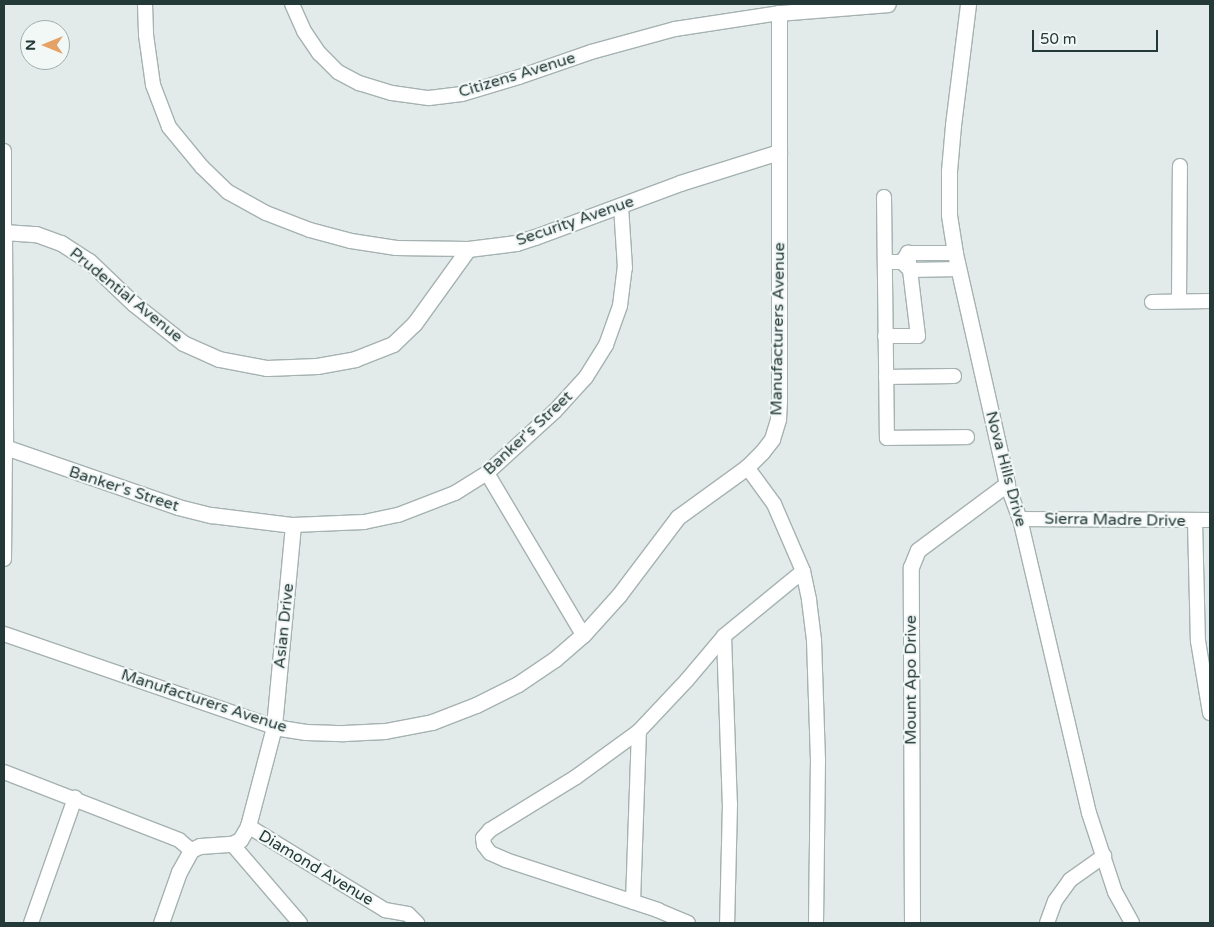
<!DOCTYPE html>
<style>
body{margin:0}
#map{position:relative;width:1214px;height:927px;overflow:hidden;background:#e2ebe9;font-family:"Varela Round",sans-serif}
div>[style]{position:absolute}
.roads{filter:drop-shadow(1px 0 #a5b2b1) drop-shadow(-1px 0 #a5b2b1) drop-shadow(0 1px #a5b2b1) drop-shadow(0 -1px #a5b2b1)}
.minor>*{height:14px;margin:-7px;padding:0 7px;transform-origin:7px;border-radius:7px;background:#fff}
.tertiary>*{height:15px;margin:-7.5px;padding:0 7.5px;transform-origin:7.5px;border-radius:7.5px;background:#fff}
.secondary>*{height:15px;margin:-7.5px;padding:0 7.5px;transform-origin:7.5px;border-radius:7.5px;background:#fff}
span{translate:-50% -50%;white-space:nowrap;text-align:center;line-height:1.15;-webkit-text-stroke:4.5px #f2f8f6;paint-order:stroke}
.street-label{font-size:16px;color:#243a39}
.frame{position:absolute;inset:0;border:5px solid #243a39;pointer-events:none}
.north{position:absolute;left:20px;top:20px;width:50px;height:50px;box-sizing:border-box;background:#f2f8f6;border:1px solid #a0acaa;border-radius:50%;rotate:270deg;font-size:14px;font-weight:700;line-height:20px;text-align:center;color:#243a39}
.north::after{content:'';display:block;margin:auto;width:18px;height:22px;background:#e5a266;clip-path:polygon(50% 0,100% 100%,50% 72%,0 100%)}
.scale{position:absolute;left:1032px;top:30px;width:126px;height:22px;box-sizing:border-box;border:2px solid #243a39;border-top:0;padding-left:6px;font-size:15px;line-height:18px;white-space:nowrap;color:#243a39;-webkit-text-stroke:4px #f2f8f6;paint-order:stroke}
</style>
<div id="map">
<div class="roads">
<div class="minor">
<div style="left:145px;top:4px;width:31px;rotate:88deg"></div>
<div style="left:146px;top:35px;width:50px;rotate:82deg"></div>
<div style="left:153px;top:85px;width:45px;rotate:69.1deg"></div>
<div style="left:169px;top:127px;width:52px;rotate:50.5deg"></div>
<div style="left:202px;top:167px;width:36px;rotate:44deg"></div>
<div style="left:228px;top:192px;width:43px;rotate:28.9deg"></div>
<div style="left:266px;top:213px;width:47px;rotate:21.1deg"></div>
<div style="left:310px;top:230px;width:42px;rotate:15deg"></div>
<div style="left:351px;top:241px;width:46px;rotate:8.8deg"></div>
<div style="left:396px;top:248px;width:72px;rotate:0.8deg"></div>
<div style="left:292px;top:4px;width:30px;rotate:66deg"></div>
<div style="left:304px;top:31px;width:27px;rotate:56deg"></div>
<div style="left:319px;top:53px;width:27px;rotate:45deg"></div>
<div style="left:338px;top:72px;width:24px;rotate:28deg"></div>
<div style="left:359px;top:83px;width:34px;rotate:17deg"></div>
<div style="left:392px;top:93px;width:37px;rotate:8deg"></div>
<div style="left:429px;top:98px;width:33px;rotate:-7deg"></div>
<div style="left:462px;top:94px;width:59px;rotate:-16.6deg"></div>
<div style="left:519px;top:77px;width:76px;rotate:-19.1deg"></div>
<div style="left:591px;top:52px;width:87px;rotate:-15.3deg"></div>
<div style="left:675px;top:29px;width:105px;rotate:-8.7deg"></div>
<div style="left:4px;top:151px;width:81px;rotate:90deg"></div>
<div style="left:884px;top:197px;width:241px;rotate:89.3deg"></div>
<div style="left:887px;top:438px;width:80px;rotate:-0.7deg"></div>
<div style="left:904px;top:259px;width:7px;rotate:-56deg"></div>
<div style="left:908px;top:253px;width:47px"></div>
<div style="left:885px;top:262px;width:17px"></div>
<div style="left:902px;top:262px;width:11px;rotate:45deg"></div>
<div style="left:910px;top:270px;width:49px;rotate:-1.2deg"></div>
<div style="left:1179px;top:301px;width:135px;rotate:-89.6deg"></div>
<div style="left:1152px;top:302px;width:58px;rotate:-1deg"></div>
<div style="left:885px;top:336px;width:33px"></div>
<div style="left:918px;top:336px;width:84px;rotate:-96.9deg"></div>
<div style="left:886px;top:377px;width:68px;rotate:-0.8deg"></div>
<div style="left:747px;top:467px;width:46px;rotate:53.9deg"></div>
<div style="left:774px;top:504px;width:73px;rotate:66.6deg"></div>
<div style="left:803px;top:571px;width:30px;rotate:78deg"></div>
<div style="left:809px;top:600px;width:40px;rotate:82.9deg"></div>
<div style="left:814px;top:640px;width:119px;rotate:88.1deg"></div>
<div style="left:818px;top:759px;width:164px;rotate:90.7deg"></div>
<div style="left:487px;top:473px;width:188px;rotate:59.3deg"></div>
<div style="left:1007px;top:484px;width:37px;rotate:70deg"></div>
<div style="left:1020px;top:519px;width:302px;rotate:76.8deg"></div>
<div style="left:1089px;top:813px;width:83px;rotate:71.8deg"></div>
<div style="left:1115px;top:892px;width:35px;rotate:61deg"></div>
<div style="left:1020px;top:519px;width:190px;rotate:0.3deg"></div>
<div style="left:1195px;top:521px;width:120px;rotate:88.6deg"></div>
<div style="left:1198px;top:641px;width:73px;rotate:80.5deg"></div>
<div style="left:293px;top:525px;width:71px;rotate:-2.4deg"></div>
<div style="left:364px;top:522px;width:35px;rotate:-12deg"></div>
<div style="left:398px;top:515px;width:61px;rotate:-21.1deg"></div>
<div style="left:455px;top:493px;width:38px;rotate:-32deg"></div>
<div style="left:487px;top:473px;width:92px;rotate:-42.4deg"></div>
<div style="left:555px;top:411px;width:46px;rotate:-47.6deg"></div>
<div style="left:586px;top:377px;width:38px;rotate:-58deg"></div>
<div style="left:606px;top:345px;width:41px;rotate:-70.3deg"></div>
<div style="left:620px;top:306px;width:38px;rotate:-83deg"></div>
<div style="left:625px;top:268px;width:62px;rotate:-93.7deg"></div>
<div style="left:4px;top:559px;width:112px;rotate:-89.5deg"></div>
<div style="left:4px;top:634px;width:286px;rotate:19deg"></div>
<div style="left:724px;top:636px;width:168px;rotate:88deg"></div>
<div style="left:730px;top:804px;width:119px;rotate:91.4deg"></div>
<div style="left:4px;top:772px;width:188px;rotate:21.2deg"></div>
<div style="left:179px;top:840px;width:16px;rotate:40deg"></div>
<div style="left:248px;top:826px;width:161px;rotate:31.5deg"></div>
<div style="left:385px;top:910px;width:23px;rotate:10deg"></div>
<div style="left:408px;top:914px;width:13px;rotate:45deg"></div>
<div style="left:232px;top:844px;width:104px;rotate:49.3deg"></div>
<div style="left:633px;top:902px;width:171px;rotate:-88deg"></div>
<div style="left:31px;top:923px;width:133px;rotate:-70.6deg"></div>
<div style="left:688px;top:923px;width:33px;rotate:-157deg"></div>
<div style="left:658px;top:910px;width:160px;rotate:-161.8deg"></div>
<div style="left:506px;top:860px;width:17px;rotate:-156deg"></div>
<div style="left:490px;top:853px;width:10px;rotate:-127deg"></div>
<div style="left:484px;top:845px;width:7px;rotate:-98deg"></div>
<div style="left:483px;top:838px;width:11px;rotate:-49deg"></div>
<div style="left:490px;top:830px;width:101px;rotate:-31.6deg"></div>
<div style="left:576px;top:777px;width:78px;rotate:-36.1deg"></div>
<div style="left:639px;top:731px;width:70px;rotate:-46.7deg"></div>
<div style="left:687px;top:680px;width:57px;rotate:-49.9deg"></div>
<div style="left:724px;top:636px;width:102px;rotate:-39.4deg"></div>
<div style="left:1047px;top:923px;width:23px;rotate:-70deg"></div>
<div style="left:1055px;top:901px;width:26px;rotate:-54deg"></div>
<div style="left:1070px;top:880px;width:42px;rotate:-35.2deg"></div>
</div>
<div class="tertiary">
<div style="left:4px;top:232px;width:32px;rotate:4deg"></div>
<div style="left:36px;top:234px;width:27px;rotate:20deg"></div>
<div style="left:61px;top:243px;width:33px;rotate:33deg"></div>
<div style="left:89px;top:261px;width:62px;rotate:43.7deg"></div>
<div style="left:134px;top:304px;width:63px;rotate:38.5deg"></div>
<div style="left:183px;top:343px;width:39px;rotate:24deg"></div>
<div style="left:219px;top:359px;width:49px;rotate:10.6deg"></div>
<div style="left:267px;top:368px;width:50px;rotate:-2.3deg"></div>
<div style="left:317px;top:366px;width:39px;rotate:-10deg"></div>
<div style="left:355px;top:359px;width:41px;rotate:-21.5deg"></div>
<div style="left:393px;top:344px;width:29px;rotate:-44deg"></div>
<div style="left:414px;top:324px;width:92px;rotate:-54.2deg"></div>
<div style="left:468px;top:249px;width:48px;rotate:-7.1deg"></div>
<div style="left:516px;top:243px;width:20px;rotate:-18deg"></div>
<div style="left:535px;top:237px;width:155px;rotate:-20.4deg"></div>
<div style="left:680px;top:183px;width:104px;rotate:-17.4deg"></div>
<div style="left:4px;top:232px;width:215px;rotate:89.7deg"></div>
<div style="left:5px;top:447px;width:183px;rotate:19.1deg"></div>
<div style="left:178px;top:507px;width:34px;rotate:14deg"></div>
<div style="left:211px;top:515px;width:83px;rotate:7deg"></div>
<div style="left:293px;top:525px;width:203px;rotate:95.4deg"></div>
<div style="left:912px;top:923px;width:356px;rotate:-90.2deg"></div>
<div style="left:911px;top:567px;width:18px;rotate:-68deg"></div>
<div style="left:918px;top:550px;width:111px;rotate:-36.6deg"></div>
<div style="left:1007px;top:484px;width:237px;rotate:-102.7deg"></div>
<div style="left:955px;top:253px;width:39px;rotate:-99deg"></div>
<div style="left:949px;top:214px;width:43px;rotate:-90deg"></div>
<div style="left:949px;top:171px;width:46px;rotate:-85deg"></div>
<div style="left:953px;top:125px;width:122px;rotate:-82.9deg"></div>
</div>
<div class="secondary">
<div style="left:161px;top:923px;width:54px;rotate:-70.6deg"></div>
<div style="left:179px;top:872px;width:25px;rotate:-61deg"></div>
<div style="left:191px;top:850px;width:10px;rotate:-24deg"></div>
<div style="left:200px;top:846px;width:32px;rotate:-4deg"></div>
<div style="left:232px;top:844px;width:9px;rotate:-27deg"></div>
<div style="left:240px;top:840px;width:16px;rotate:-60deg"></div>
<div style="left:248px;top:826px;width:102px;rotate:-75.3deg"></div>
<div style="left:274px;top:727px;width:32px;rotate:9deg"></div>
<div style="left:306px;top:732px;width:38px;rotate:2deg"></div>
<div style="left:344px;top:733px;width:41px;rotate:-2.8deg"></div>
<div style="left:385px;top:731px;width:48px;rotate:-10.8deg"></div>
<div style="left:432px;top:722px;width:47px;rotate:-21.1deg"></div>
<div style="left:476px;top:705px;width:47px;rotate:-26.6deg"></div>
<div style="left:518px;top:684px;width:45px;rotate:-34deg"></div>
<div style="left:555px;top:659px;width:37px;rotate:-41deg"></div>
<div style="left:583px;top:635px;width:54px;rotate:-48deg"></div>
<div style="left:619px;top:595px;width:98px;rotate:-52.9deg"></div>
<div style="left:678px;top:517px;width:85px;rotate:-35.9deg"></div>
<div style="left:747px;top:467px;width:21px;rotate:-45deg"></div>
<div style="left:762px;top:452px;width:16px;rotate:-52deg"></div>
<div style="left:772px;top:439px;width:21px;rotate:-73deg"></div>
<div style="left:778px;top:419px;width:20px;rotate:-87deg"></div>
<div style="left:779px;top:399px;width:386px;rotate:-90deg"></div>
<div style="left:779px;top:13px;width:109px;rotate:-4.7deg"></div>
</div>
</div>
<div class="street-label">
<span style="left:517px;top:75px;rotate:-17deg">Citizens Avenue</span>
<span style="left:575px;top:221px;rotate:-19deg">Security Avenue</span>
<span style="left:126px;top:295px;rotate:39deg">Prudential Avenue</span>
<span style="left:778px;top:329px;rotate:-89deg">Manufacturers Avenue</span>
<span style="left:528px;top:433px;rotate:-43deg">Banker's Street</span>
<span style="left:1006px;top:469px;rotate:75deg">Nova Hills Drive</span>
<span style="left:124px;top:489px;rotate:18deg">Banker's Street</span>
<span style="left:1115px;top:520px;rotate:1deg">Sierra Madre Drive</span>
<span style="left:284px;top:626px;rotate:-84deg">Asian Drive</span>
<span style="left:911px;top:680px;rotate:-90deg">Mount Apo Drive</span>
<span style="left:204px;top:701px;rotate:18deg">Manufacturers Avenue</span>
<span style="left:316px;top:868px;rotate:31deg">Diamond Avenue</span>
</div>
<div class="frame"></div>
<div class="north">N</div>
<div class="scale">50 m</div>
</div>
